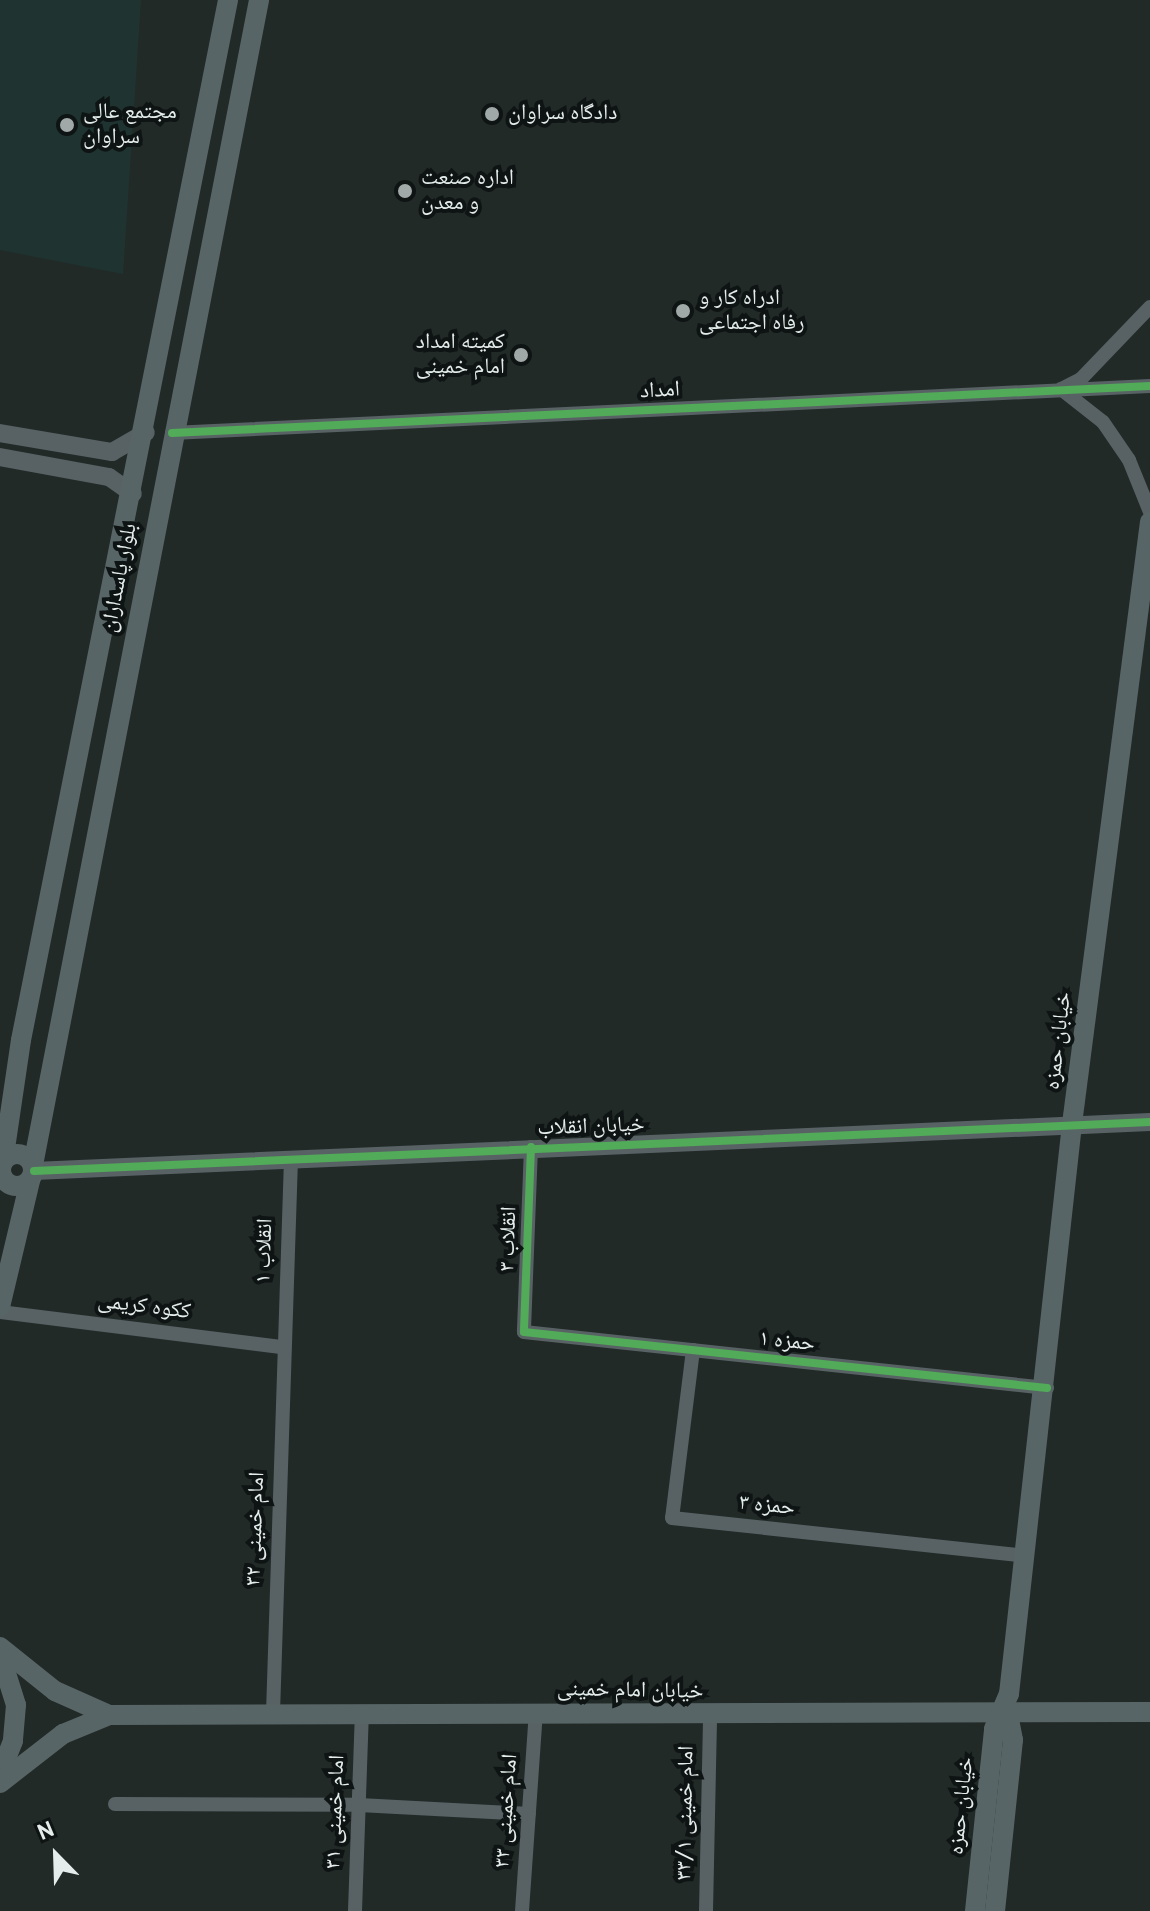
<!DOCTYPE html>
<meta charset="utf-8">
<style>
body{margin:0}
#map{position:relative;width:1150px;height:1911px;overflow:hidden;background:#222a28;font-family:Overpass,"Noto Naskh Arabic",sans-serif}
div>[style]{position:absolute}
.built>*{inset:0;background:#1f3430}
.minor>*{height:14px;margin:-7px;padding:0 7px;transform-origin:7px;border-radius:7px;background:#586264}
.tertiary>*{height:18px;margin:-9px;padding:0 9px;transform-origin:9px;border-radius:9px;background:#586264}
.secondary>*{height:20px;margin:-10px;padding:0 10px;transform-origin:10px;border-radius:10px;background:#586566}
.secondary>.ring{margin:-10px;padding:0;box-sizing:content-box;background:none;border:20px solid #586566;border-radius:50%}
.cycleway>*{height:8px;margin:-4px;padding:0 4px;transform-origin:4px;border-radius:4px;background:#51ab58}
.dots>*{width:22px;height:22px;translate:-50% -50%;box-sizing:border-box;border:4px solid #0e1413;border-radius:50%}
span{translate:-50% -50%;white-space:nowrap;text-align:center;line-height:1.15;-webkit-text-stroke:8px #0e1413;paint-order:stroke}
.poi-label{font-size:22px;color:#e4edeb}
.left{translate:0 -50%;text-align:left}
.right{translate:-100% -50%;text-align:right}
.street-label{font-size:22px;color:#e4edeb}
.north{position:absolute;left:16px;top:1815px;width:80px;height:80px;-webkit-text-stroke:6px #0e1413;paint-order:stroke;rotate:337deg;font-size:22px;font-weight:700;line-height:32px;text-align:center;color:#e4edeb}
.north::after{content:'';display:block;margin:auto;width:28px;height:36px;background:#e4edeb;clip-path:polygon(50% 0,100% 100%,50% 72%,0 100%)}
</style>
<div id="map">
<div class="built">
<div style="clip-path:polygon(0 0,141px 0,123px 274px,0 250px)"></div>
</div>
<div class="minor">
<div style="left:1150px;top:307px;width:100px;rotate:133.8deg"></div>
<div style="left:1081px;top:379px;width:22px;rotate:153deg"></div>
<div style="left:1061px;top:389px;width:53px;rotate:38.2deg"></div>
<div style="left:1103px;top:422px;width:46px;rotate:55.6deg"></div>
<div style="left:1129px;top:460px;width:56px;rotate:68deg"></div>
<div style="left:172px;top:433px;width:979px;rotate:-2.75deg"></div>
<div style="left:531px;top:1147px;width:185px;rotate:92.2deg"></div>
<div style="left:524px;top:1332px;width:526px;rotate:6.11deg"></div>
<div style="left:0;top:1312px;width:285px;rotate:7.1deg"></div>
<div style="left:693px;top:1350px;width:169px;rotate:97.1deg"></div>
<div style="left:672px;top:1518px;width:355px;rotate:6.1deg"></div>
<div style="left:273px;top:1713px;width:555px;rotate:-88.14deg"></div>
<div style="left:115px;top:1804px;width:244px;rotate:0.2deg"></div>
<div style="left:359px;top:1805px;width:170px;rotate:3deg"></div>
<div style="left:355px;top:1911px;width:196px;rotate:-88deg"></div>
<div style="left:522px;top:1911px;width:198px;rotate:-86deg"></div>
<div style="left:706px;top:1911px;width:195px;rotate:-88.8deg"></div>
</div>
<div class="tertiary">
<div style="left:0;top:433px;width:114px;rotate:9.6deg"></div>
<div style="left:112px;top:452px;width:39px;rotate:-30deg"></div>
<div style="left:0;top:457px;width:111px;rotate:10.4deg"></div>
<div style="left:109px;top:477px;width:29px;rotate:35deg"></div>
<div style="left:34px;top:1171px;width:1117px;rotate:-2.51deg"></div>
</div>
<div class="secondary">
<div class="ring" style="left:1px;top:1154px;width:12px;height:12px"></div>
<div style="left:3px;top:1162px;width:123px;rotate:-81.6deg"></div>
<div style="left:21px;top:1040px;width:1060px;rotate:-78.74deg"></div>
<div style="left:33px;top:1165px;width:1187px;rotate:-79.02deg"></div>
<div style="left:0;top:1307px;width:130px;rotate:-76.6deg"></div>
<div style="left:0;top:1647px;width:70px;rotate:38.7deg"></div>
<div style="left:55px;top:1691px;width:59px;rotate:24deg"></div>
<div style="left:109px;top:1715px;width:1041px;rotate:-0.17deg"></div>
<div style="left:0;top:1654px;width:53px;rotate:72.6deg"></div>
<div style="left:16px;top:1705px;width:36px;rotate:95deg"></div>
<div style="left:13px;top:1741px;width:35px;rotate:112deg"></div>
<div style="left:0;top:1783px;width:80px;rotate:-37.9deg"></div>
<div style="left:63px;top:1734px;width:50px;rotate:-22.4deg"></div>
<div style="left:975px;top:1911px;width:183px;rotate:-84deg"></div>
<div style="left:994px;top:1729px;width:38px;rotate:-67deg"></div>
<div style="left:1009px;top:1694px;width:573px;rotate:-83.69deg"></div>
<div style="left:1072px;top:1124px;width:607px;rotate:-82.62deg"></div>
<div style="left:995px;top:1911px;width:172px;rotate:-84deg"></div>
<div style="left:1013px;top:1740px;width:31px;rotate:-101deg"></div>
</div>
<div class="cycleway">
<div style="left:172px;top:433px;width:979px;rotate:-2.75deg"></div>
<div style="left:531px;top:1147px;width:185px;rotate:92.2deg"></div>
<div style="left:524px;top:1332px;width:526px;rotate:6.11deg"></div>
<div style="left:34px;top:1171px;width:1117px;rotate:-2.51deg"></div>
</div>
<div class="dots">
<div style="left:492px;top:114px;background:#a0a9a7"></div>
<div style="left:67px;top:125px;background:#a0a9a7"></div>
<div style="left:405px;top:191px;background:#a0a9a7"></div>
<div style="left:683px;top:311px;background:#a0a9a7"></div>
<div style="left:521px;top:355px;background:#a0a9a7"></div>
</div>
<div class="poi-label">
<span class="left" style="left:83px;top:125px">مجتمع عالی<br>سراوان</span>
<span class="left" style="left:508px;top:114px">دادگاه سراوان</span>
<span class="left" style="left:421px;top:191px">اداره صنعت<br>و معدن</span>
<span class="left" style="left:699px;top:311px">ادراه کار و<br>رفاه اجتماعی</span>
<span class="right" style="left:505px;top:355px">کمیته امداد<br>امام خمینی</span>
</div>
<div class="street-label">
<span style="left:660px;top:391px;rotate:-3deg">امداد</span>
<span style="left:120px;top:578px;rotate:-79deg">بلوار پاسداران</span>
<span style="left:1059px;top:1041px;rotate:-83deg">خیابان حمزه</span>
<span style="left:591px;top:1127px;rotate:-2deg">خیابان انقلاب</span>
<span style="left:509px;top:1239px;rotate:-88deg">انقلاب ۳</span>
<span style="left:265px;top:1251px;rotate:-88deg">انقلاب ۱</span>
<span style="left:144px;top:1307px;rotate:7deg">ککوه کریمی</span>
<span style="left:787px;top:1342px;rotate:6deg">حمزه ۱</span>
<span style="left:767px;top:1506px;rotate:6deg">حمزه ۳</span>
<span style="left:256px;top:1529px;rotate:-88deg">امام خمینی ۳۲</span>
<span style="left:630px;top:1691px;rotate:1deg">خیابان امام خمینی</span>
<span style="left:962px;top:1806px;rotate:-84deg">خیابان حمزه</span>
<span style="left:507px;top:1811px;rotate:-86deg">امام خمینی ۳۳</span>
<span style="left:336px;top:1812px;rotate:-88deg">امام خمینی ۳۱</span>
<span style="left:686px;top:1813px;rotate:-89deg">امام خمینی ۳۳/۱</span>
</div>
<div class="north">N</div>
</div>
